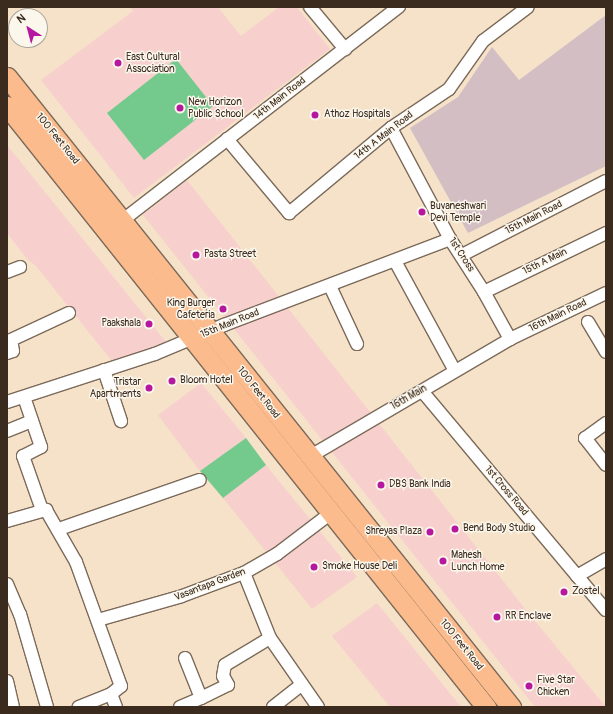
<!DOCTYPE html>
<style>
body{margin:0}
#map{position:relative;width:613px;height:714px;overflow:hidden;background:#f5e2c8;font-family:Pangolin,sans-serif}
div>[style]{position:absolute}
.built>*{inset:0;background:#f7d0cd}
.industrial>*{inset:0;background:#d2bec3}
.green>*{inset:0;background:#74c98d}
.roads{filter:drop-shadow(1px 0 #7c6a5a) drop-shadow(-1px 0 #7c6a5a) drop-shadow(0 1px #7c6a5a) drop-shadow(0 -1px #7c6a5a)}
.street>*{height:12px;margin:-6px;padding:0 6px;transform-origin:6px;border-radius:6px;background:#fff}
.primary>*{height:19px;margin:-9.5px;padding:0 9.5px;transform-origin:9.5px;border-radius:9.5px;background:#fbbb8c}
.dots>*{width:11px;height:11px;translate:-50% -50%;box-sizing:border-box;border:2px solid #fbf7ec;border-radius:50%}
span{translate:-50% -50%;white-space:nowrap;text-align:center;line-height:1.15;-webkit-text-stroke:3px #fbf7ec;paint-order:stroke}
.poi-label{font-size:10px;color:#3b2a1e}
.left{translate:0 -50%;text-align:left}
.right{translate:-100% -50%;text-align:right}
.street-label{font-size:10px;color:#3b2a1e}
.frame{position:absolute;inset:0;border:8px solid #3b2a1e;pointer-events:none}
.north{position:absolute;left:8px;top:8px;width:40px;height:40px;box-sizing:border-box;background:#fbf7ec;border:1px solid #aea59a;border-radius:50%;rotate:324deg;font-size:11px;font-weight:700;line-height:16px;text-align:center;color:#3b2a1e}
.north::after{content:'';display:block;margin:auto;width:14px;height:18px;background:#b5179e;clip-path:polygon(50% 0,100% 100%,50% 72%,0 100%)}
</style>
<div id="map">
<div class="built">
<div style="clip-path:polygon(130px 7px,218px 7px,241px 36px,279px 7px,297px 7px,330px 49px,134px 198px,41px 80px,133px 11px)"></div>
<div style="clip-path:polygon(7px 145px,166px 342px,115px 365px,36px 266px,27px 259px,7px 233px)"></div>
<div style="clip-path:polygon(187px 180px,530px 615px,606px 707px,535px 707px,143px 215px)"></div>
<div style="clip-path:polygon(201px 383px,246px 438px,200px 471px,158px 415px)"></div>
<div style="clip-path:polygon(266px 465px,357px 577px,312px 609px,223px 498px)"></div>
<div style="clip-path:polygon(377px 603px,461px 707px,390px 707px,332px 636px)"></div>
</div>
<div class="industrial">
<div style="clip-path:polygon(606px 15px,606px 166px,468px 233px,410px 128px,458px 97px,492px 47px,519px 80px)"></div>
</div>
<div class="green">
<div style="clip-path:polygon(176px 59px,213px 106px,144px 160px,107px 113px)"></div>
<div style="clip-path:polygon(246px 438px,266px 465px,223px 498px,200px 471px)"></div>
</div>
<div class="roads">
<div class="street">
<div style="left:310px;top:7px;width:55px;rotate:50.2deg"></div>
<div style="left:391px;top:128px;width:126px;rotate:62deg"></div>
<div style="left:450px;top:239px;width:63px;rotate:57.3deg"></div>
<div style="left:484px;top:292px;width:54px;rotate:61deg"></div>
<div style="left:227px;top:139px;width:97px;rotate:50deg"></div>
<div style="left:289px;top:213px;width:133px;rotate:-39.8deg"></div>
<div style="left:391px;top:128px;width:70px;rotate:-33.9deg"></div>
<div style="left:449px;top:89px;width:59px;rotate:-54.7deg"></div>
<div style="left:483px;top:41px;width:56px;rotate:-37.1deg"></div>
<div style="left:123px;top:220px;width:349px;rotate:-37.7deg"></div>
<div style="left:462px;top:255px;width:162px;rotate:-27.2deg"></div>
<div style="left:395px;top:261px;width:125px;rotate:61.4deg"></div>
<div style="left:7px;top:272px;width:14px;rotate:-21deg"></div>
<div style="left:330px;top:286px;width:64px;rotate:65deg"></div>
<div style="left:484px;top:292px;width:136px;rotate:-25.8deg"></div>
<div style="left:588px;top:322px;width:35px;rotate:59deg"></div>
<div style="left:7px;top:353px;width:6px;rotate:-18deg"></div>
<div style="left:13px;top:351px;width:11px;rotate:-100deg"></div>
<div style="left:11px;top:340px;width:64px;rotate:-25deg"></div>
<div style="left:104px;top:370px;width:54px;rotate:71.6deg"></div>
<div style="left:422px;top:391px;width:286px;rotate:50deg"></div>
<div style="left:24px;top:397px;width:53px;rotate:71.2deg"></div>
<div style="left:41px;top:447px;width:20px;rotate:153deg"></div>
<div style="left:23px;top:456px;width:57px;rotate:70.6deg"></div>
<div style="left:7px;top:402px;width:156px;rotate:-18deg"></div>
<div style="left:155px;top:354px;width:75px;rotate:-22.8deg"></div>
<div style="left:224px;top:325px;width:242px;rotate:-20.8deg"></div>
<div style="left:606px;top:423px;width:26px;rotate:144deg"></div>
<div style="left:585px;top:438px;width:34px;rotate:52deg"></div>
<div style="left:7px;top:431px;width:27px;rotate:-22deg"></div>
<div style="left:309px;top:457px;width:233px;rotate:-30.4deg"></div>
<div style="left:510px;top:339px;width:106px;rotate:-25.6deg"></div>
<div style="left:7px;top:521px;width:41px;rotate:-15.8deg"></div>
<div style="left:46px;top:510px;width:60px;rotate:60deg"></div>
<div style="left:76px;top:562px;width:132px;rotate:70.1deg"></div>
<div style="left:121px;top:686px;width:13px;rotate:141deg"></div>
<div style="left:111px;top:694px;width:35px;rotate:158deg"></div>
<div style="left:59px;top:529px;width:149px;rotate:-19.2deg"></div>
<div style="left:244px;top:573px;width:70px;rotate:68.2deg"></div>
<div style="left:270px;top:638px;width:84px;rotate:55.2deg"></div>
<div style="left:577px;top:576px;width:34px;rotate:-30deg"></div>
<div style="left:7px;top:584px;width:33px;rotate:67deg"></div>
<div style="left:20px;top:614px;width:97px;rotate:73.8deg"></div>
<div style="left:98px;top:620px;width:87px;rotate:-15.9deg"></div>
<div style="left:182px;top:596px;width:66px;rotate:-20.4deg"></div>
<div style="left:244px;top:573px;width:38px;rotate:-30deg"></div>
<div style="left:277px;top:554px;width:68px;rotate:-37.2deg"></div>
<div style="left:7px;top:681px;width:27px;rotate:77deg"></div>
<div style="left:111px;top:694px;width:14px;rotate:69deg"></div>
<div style="left:201px;top:698px;width:30px;rotate:-26deg"></div>
<div style="left:228px;top:685px;width:10px;rotate:-119deg"></div>
<div style="left:223px;top:676px;width:11px;rotate:-80deg"></div>
<div style="left:225px;top:665px;width:52px;rotate:-31deg"></div>
<div style="left:180px;top:707px;width:23px;rotate:-23deg"></div>
<div style="left:201px;top:698px;width:43px;rotate:-111.8deg"></div>
<div style="left:273px;top:707px;width:36px;rotate:-38deg"></div>
</div>
<div class="primary">
<div style="left:7px;top:77px;width:807px;rotate:51.34deg"></div>
<div style="left:7px;top:106px;width:769px;rotate:51.44deg"></div>
</div>
</div>
<div class="dots">
<div style="left:118px;top:63px;background:#b5179e"></div>
<div style="left:180px;top:108px;background:#b5179e"></div>
<div style="left:315px;top:115px;background:#b5179e"></div>
<div style="left:422px;top:212px;background:#b5179e"></div>
<div style="left:196px;top:255px;background:#b5179e"></div>
<div style="left:223px;top:309px;background:#b5179e"></div>
<div style="left:149px;top:324px;background:#b5179e"></div>
<div style="left:172px;top:381px;background:#b5179e"></div>
<div style="left:149px;top:388px;background:#b5179e"></div>
<div style="left:381px;top:485px;background:#b5179e"></div>
<div style="left:455px;top:529px;background:#b5179e"></div>
<div style="left:430px;top:532px;background:#b5179e"></div>
<div style="left:443px;top:561px;background:#b5179e"></div>
<div style="left:314px;top:567px;background:#b5179e"></div>
<div style="left:564px;top:592px;background:#b5179e"></div>
<div style="left:497px;top:617px;background:#b5179e"></div>
<div style="left:529px;top:686px;background:#b5179e"></div>
</div>
<div class="poi-label">
<span class="left" style="left:126px;top:63px">East Cultural<br>Association</span>
<span class="left" style="left:188px;top:108px">New Horizon<br>Public School</span>
<span class="left" style="left:324px;top:115px">Athoz Hospitals</span>
<span class="left" style="left:430px;top:212px">Buvaneshwari<br>Devi Temple</span>
<span class="left" style="left:204px;top:255px">Pasta Street</span>
<span class="right" style="left:215px;top:309px">King Burger<br>Cafeteria</span>
<span class="right" style="left:141px;top:324px">Paakshala</span>
<span class="left" style="left:180px;top:381px">Bloom Hotel</span>
<span class="right" style="left:141px;top:388px">Tristar<br>Apartments</span>
<span class="left" style="left:389px;top:485px">DBS Bank India</span>
<span class="left" style="left:463px;top:529px">Bend Body Studio</span>
<span class="right" style="left:422px;top:532px">Shreyas Plaza</span>
<span class="left" style="left:451px;top:561px">Mahesh<br>Lunch Home</span>
<span class="left" style="left:322px;top:567px">Smoke House Deli</span>
<span class="left" style="left:572px;top:592px">Zostel</span>
<span class="left" style="left:505px;top:617px">RR Enclave</span>
<span class="left" style="left:537px;top:686px">Five Star<br>Chicken</span>
</div>
<div class="street-label">
<span style="left:280px;top:99px;rotate:-38deg">14th Main Road</span>
<span style="left:384px;top:136px;rotate:-38deg">14th A Main Road</span>
<span style="left:57px;top:139px;rotate:51deg">100 Feet Road</span>
<span style="left:534px;top:218px;rotate:-27deg">15th Main Road</span>
<span style="left:461px;top:255px;rotate:57deg">1st Cross</span>
<span style="left:545px;top:262px;rotate:-26deg">15th A Main</span>
<span style="left:558px;top:316px;rotate:-26deg">16th Main Road</span>
<span style="left:230px;top:324px;rotate:-22deg">15th Main Road</span>
<span style="left:258px;top:393px;rotate:52deg">100 Feet Road</span>
<span style="left:409px;top:398px;rotate:-30deg">16th Main</span>
<span style="left:506px;top:491px;rotate:50deg">1st Cross Road</span>
<span style="left:210px;top:585px;rotate:-21deg">Vasantapa Garden</span>
<span style="left:461px;top:645px;rotate:51deg">100 Feet Road</span>
</div>
<div class="frame"></div>
<div class="north">N</div>
</div>
